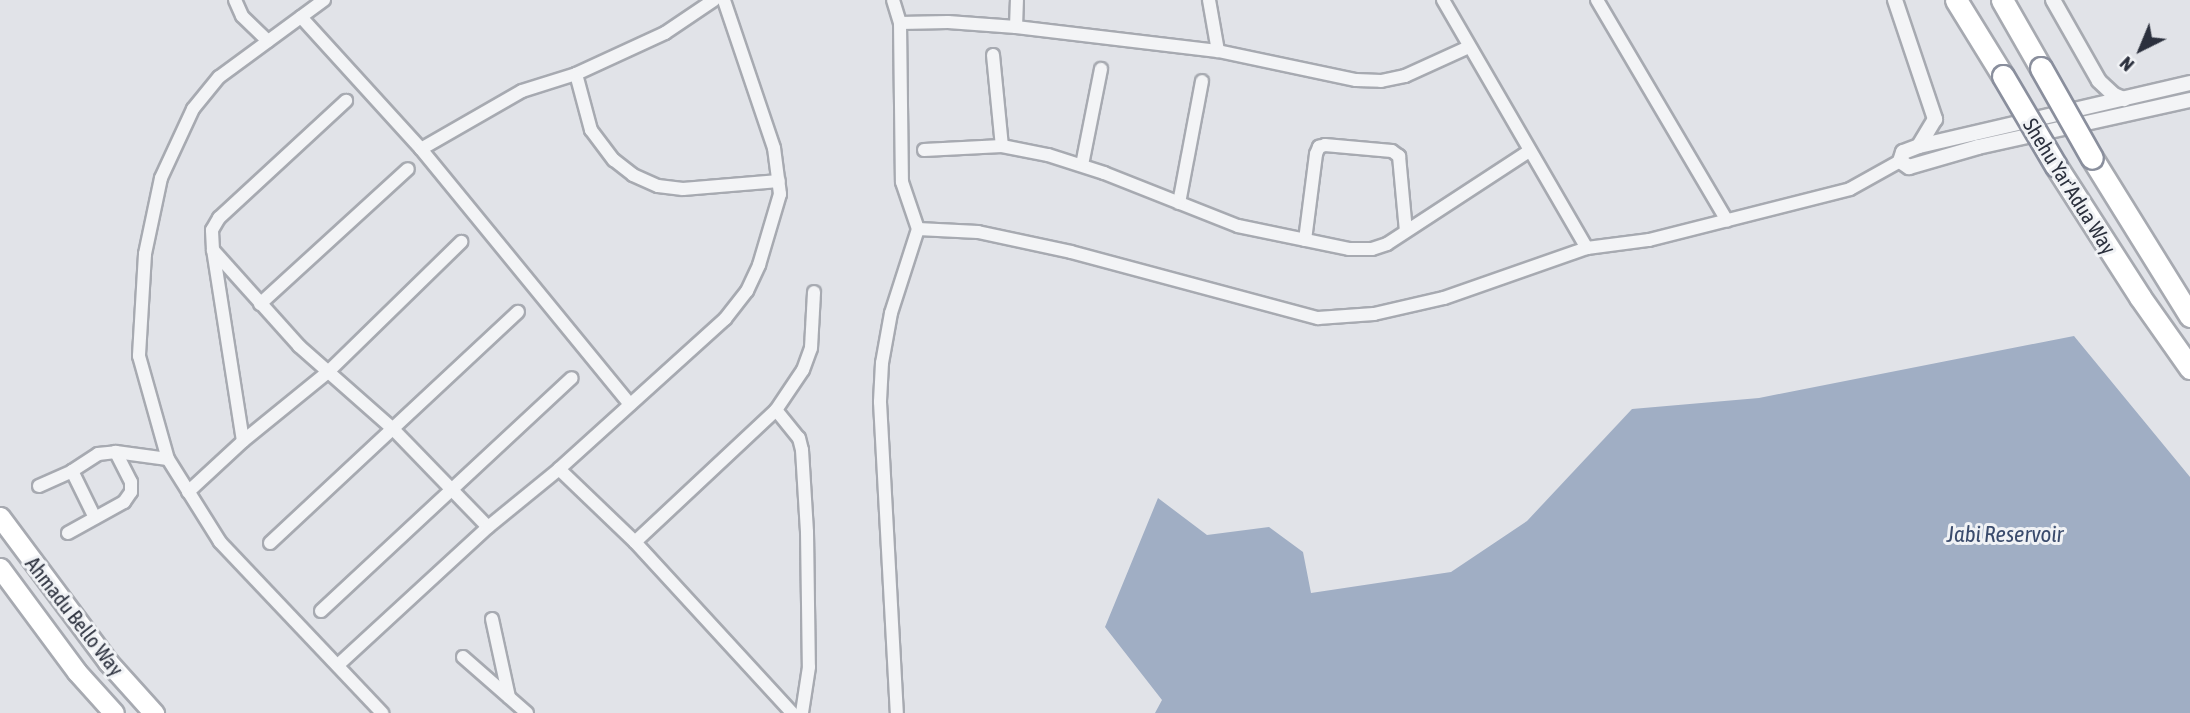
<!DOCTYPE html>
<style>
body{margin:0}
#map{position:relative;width:2190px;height:713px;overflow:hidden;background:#e1e3e8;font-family:"Asap Condensed",sans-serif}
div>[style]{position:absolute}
.water>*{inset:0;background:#a0aec4}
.roads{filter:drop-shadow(2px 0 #a7aab1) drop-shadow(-2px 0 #a7aab1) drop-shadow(0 2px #a7aab1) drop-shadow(0 -2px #a7aab1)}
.minor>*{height:12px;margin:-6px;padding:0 6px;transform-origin:6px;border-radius:6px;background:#f3f4f6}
.tertiary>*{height:14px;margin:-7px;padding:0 7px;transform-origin:7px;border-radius:7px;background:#f3f4f6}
.primary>*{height:19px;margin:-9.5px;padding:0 9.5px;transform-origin:9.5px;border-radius:9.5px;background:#fff}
.motorway>*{height:21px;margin:-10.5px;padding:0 10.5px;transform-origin:10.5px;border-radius:10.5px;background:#fff}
.bridges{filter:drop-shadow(2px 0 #8a8f9d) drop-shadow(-2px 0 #8a8f9d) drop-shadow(0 2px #8a8f9d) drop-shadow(0 -2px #8a8f9d)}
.motorway-bridge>*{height:21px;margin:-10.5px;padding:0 10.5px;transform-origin:10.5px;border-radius:10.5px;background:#fff}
span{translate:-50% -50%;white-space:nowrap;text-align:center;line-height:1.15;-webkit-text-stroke:6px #f0f2f5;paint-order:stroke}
.street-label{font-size:21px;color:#2b303d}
.water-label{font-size:23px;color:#3a4b6c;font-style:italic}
.north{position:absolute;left:2106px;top:14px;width:70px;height:70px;-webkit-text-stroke:5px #f0f2f5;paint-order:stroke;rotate:223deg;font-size:19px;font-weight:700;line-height:28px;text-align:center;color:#2b303d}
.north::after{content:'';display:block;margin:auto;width:24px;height:32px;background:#2b303d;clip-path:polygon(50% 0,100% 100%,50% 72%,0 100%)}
</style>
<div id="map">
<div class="water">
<div style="clip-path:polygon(2074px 336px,2190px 477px,2190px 713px,1155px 713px,1162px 700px,1105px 627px,1158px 498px,1207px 535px,1269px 527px,1303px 552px,1311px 593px,1451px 572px,1527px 521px,1632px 409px,1759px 398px)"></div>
</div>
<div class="roads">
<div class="minor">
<div style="left:235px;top:0;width:17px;rotate:66deg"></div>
<div style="left:242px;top:16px;width:36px;rotate:44deg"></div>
<div style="left:324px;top:0;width:130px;rotate:143.7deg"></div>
<div style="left:219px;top:77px;width:41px;rotate:129.1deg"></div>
<div style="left:193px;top:109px;width:76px;rotate:114.9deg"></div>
<div style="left:161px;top:178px;width:78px;rotate:101.9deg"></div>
<div style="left:145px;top:254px;width:102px;rotate:93.4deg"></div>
<div style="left:139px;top:356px;width:107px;rotate:74.3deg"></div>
<div style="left:168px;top:459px;width:98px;rotate:57.9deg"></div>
<div style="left:220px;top:542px;width:236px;rotate:46.5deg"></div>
<div style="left:893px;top:0;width:24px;rotate:73deg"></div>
<div style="left:900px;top:23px;width:159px;rotate:89.3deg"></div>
<div style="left:902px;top:182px;width:50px;rotate:71.2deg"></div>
<div style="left:918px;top:229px;width:88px;rotate:107.8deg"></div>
<div style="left:891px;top:313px;width:51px;rotate:100.2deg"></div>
<div style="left:882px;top:363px;width:39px;rotate:93deg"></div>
<div style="left:880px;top:402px;width:311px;rotate:86.9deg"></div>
<div style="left:1209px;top:0;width:52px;rotate:80deg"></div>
<div style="left:1443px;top:0;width:287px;rotate:59.9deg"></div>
<div style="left:1597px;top:0;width:256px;rotate:59.5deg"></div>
<div style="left:301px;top:17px;width:178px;rotate:47.7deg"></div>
<div style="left:421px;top:149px;width:330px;rotate:50.7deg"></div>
<div style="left:900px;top:23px;width:48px;rotate:-1.2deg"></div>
<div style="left:948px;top:22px;width:68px;rotate:4.2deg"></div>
<div style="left:1016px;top:27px;width:203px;rotate:6.8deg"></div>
<div style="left:1218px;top:51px;width:141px;rotate:11.9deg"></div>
<div style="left:1356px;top:80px;width:25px;rotate:2deg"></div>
<div style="left:1381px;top:81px;width:25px;rotate:-12deg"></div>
<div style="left:1405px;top:76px;width:70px;rotate:-24.4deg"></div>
<div style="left:1016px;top:27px;width:27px;rotate:-88deg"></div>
<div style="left:993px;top:55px;width:91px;rotate:84.4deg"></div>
<div style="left:576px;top:74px;width:58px;rotate:75deg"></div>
<div style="left:591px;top:130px;width:38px;rotate:53deg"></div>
<div style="left:614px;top:160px;width:24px;rotate:38deg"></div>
<div style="left:633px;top:175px;width:27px;rotate:24deg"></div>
<div style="left:658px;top:186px;width:25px;rotate:7deg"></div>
<div style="left:683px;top:189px;width:96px;rotate:-4.8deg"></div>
<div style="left:421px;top:149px;width:116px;rotate:-29.9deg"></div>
<div style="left:522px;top:91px;width:57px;rotate:-17.5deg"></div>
<div style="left:576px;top:74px;width:98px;rotate:-24.7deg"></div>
<div style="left:665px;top:33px;width:59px;rotate:-34deg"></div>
<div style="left:924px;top:150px;width:78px;rotate:-2.9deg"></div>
<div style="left:1002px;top:146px;width:47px;rotate:11.1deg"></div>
<div style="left:1048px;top:155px;width:59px;rotate:17.8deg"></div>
<div style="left:1104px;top:173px;width:144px;rotate:21.6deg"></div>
<div style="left:1238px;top:226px;width:113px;rotate:11.7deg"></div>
<div style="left:1349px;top:249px;width:23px"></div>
<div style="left:1372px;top:249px;width:16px;rotate:-18deg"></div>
<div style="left:1387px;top:244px;width:170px;rotate:-33.2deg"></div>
<div style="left:1082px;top:165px;width:98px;rotate:-78.8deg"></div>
<div style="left:1179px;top:203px;width:124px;rotate:-79.3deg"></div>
<div style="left:918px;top:229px;width:60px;rotate:2.9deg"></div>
<div style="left:978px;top:232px;width:95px;rotate:12.1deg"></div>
<div style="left:1071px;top:252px;width:256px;rotate:15deg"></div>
<div style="left:1318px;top:318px;width:56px;rotate:-4.1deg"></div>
<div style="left:1374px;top:314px;width:72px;rotate:-12.9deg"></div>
<div style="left:1444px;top:298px;width:151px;rotate:-19.3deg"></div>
<div style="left:1587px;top:248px;width:63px;rotate:-7.4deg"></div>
<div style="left:1649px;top:240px;width:207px;rotate:-14.2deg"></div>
<div style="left:1850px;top:189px;width:57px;rotate:-29.2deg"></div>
<div style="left:1305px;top:240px;width:87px;rotate:-82.7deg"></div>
<div style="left:1316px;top:154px;width:8px;rotate:-67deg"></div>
<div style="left:1319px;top:147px;width:6px;rotate:-18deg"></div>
<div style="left:1325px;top:145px;width:67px;rotate:5.1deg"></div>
<div style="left:1392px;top:151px;width:9px;rotate:36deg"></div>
<div style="left:1399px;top:156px;width:75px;rotate:84.7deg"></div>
<div style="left:213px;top:250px;width:129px;rotate:48.1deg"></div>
<div style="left:299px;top:346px;width:125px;rotate:41.4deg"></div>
<div style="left:393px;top:429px;width:136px;rotate:45.9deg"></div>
<div style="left:260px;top:304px;width:200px;rotate:-42.4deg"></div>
<div style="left:776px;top:410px;width:36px;rotate:51deg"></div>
<div style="left:799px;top:438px;width:12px;rotate:76deg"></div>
<div style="left:802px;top:450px;width:82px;rotate:86.5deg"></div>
<div style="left:807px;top:532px;width:135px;rotate:89.2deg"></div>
<div style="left:809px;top:667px;width:47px;rotate:98.7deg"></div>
<div style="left:243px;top:441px;width:193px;rotate:-98.9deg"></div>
<div style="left:213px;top:250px;width:20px;rotate:-93deg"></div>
<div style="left:212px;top:230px;width:14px;rotate:-60deg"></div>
<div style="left:219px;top:218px;width:173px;rotate:-42.7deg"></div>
<div style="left:559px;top:469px;width:105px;rotate:43.8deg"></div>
<div style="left:635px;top:542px;width:232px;rotate:47.4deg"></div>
<div style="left:72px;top:471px;width:52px;rotate:63.9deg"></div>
<div style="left:39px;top:486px;width:36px;rotate:-24deg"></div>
<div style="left:72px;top:471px;width:31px;rotate:-33deg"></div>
<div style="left:98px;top:454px;width:18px;rotate:-6deg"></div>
<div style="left:116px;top:452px;width:52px;rotate:7.7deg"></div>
<div style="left:188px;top:492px;width:75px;rotate:-42.8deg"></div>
<div style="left:243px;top:441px;width:111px;rotate:-39.1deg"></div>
<div style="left:329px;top:371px;width:185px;rotate:-44.3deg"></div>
<div style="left:68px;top:533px;width:64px;rotate:-29deg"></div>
<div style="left:124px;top:502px;width:12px;rotate:-55deg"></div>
<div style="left:131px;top:492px;width:10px;rotate:-90deg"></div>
<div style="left:131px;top:482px;width:34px;rotate:-117deg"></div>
<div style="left:635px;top:542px;width:193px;rotate:-43.1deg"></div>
<div style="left:776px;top:410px;width:48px;rotate:-56deg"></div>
<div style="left:803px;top:370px;width:23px;rotate:-70deg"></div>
<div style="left:811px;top:348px;width:56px;rotate:-86.9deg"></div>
<div style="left:270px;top:543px;width:339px;rotate:-43deg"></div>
<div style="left:321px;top:611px;width:342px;rotate:-42.9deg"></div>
<div style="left:492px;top:619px;width:80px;rotate:77.7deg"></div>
<div style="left:463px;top:657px;width:85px;rotate:41.2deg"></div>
<div style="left:338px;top:665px;width:204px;rotate:-42.6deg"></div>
<div style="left:488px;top:527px;width:92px;rotate:-39.2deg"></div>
<div style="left:559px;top:469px;width:224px;rotate:-42.1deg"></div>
<div style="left:725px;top:319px;width:36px;rotate:-52deg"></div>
<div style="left:747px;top:291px;width:29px;rotate:-65deg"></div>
<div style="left:759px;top:265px;width:74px;rotate:-73.5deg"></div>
<div style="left:780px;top:194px;width:46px;rotate:-97.4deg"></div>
<div style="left:774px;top:148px;width:156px;rotate:-108.7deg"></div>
</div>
<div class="tertiary">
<div style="left:1895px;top:0;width:126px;rotate:71.4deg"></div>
<div style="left:1935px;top:119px;width:31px;rotate:121deg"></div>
<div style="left:2053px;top:0;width:93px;rotate:60.4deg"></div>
<div style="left:2099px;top:81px;width:21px;rotate:43deg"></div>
<div style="left:2114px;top:95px;width:11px;rotate:22deg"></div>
<div style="left:2190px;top:83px;width:278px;rotate:166.9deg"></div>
<div style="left:1919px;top:146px;width:17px;rotate:159deg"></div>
<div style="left:1903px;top:152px;width:9px;rotate:108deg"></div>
<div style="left:1900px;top:161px;width:11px;rotate:34deg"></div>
<div style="left:1909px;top:167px;width:72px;rotate:-16.2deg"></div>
<div style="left:1978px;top:147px;width:217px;rotate:-12.5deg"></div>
</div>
<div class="primary">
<div style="left:0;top:517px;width:181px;rotate:53.3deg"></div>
<div style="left:108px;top:662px;width:69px;rotate:48deg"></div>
<div style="left:0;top:568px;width:129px;rotate:53.5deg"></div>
<div style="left:77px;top:672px;width:55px;rotate:47.9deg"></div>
</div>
<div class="motorway">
<div style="left:1956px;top:0;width:89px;rotate:58.3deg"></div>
<div style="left:2002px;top:0;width:78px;rotate:60.2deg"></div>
<div style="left:2092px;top:158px;width:186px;rotate:58.2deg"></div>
<div style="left:2056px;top:166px;width:156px;rotate:57.3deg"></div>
<div style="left:2140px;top:297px;width:87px;rotate:54.8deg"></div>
</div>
</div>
<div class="bridges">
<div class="motorway-bridge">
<div style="left:2041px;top:68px;width:103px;rotate:60.5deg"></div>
<div style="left:2003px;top:76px;width:104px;rotate:59.5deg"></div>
</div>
</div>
<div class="street-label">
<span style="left:2070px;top:186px;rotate:58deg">Shehu Yar'Adua Way</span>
<span style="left:75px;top:616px;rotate:52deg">Ahmadu Bello Way</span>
</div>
<div class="water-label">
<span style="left:2005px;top:534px">Jabi Reservoir</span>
</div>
<div class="north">N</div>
</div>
